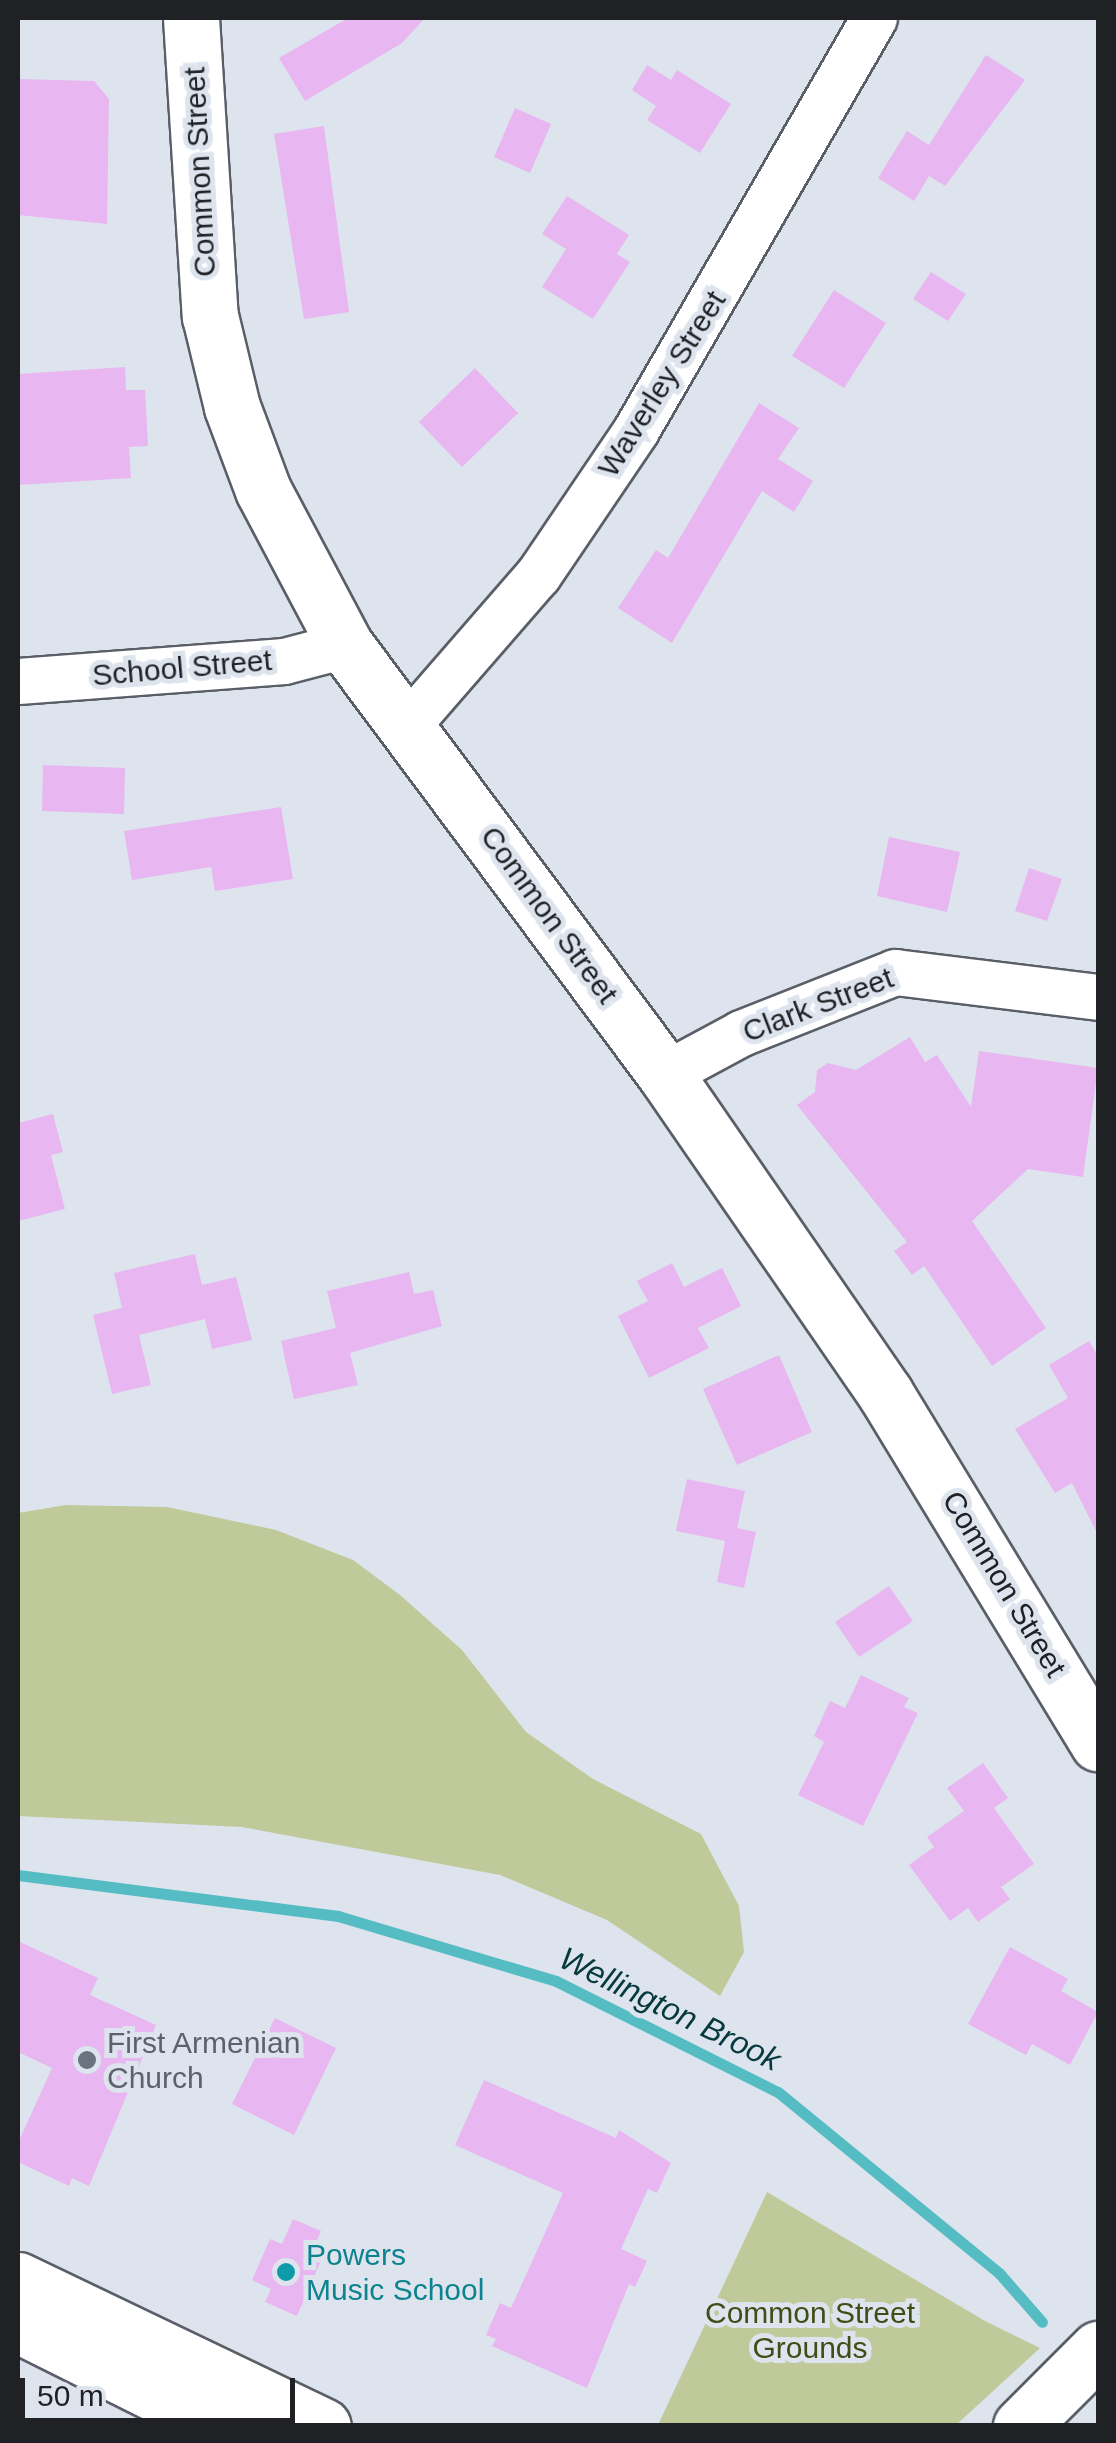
<!DOCTYPE html>
<style>
body{margin:0}
#map{position:relative;width:1116px;height:2443px;overflow:hidden;background:#dee4ee;font-family:Helvetica,sans-serif}
div>[style]{position:absolute}
.green>*{inset:0;background:#bfc99a}
.stream>*{height:11px;margin:-5.5px;padding:0 5.5px;transform-origin:5.5px;border-radius:5.5px;background:#55bcc4}
.building>*{inset:0;background:#e8b6f0}
.roads{filter:drop-shadow(2px 0 #595e67) drop-shadow(-2px 0 #595e67) drop-shadow(0 2px #595e67) drop-shadow(0 -2px #595e67)}
.minor>*{height:45px;margin:-22.5px;padding:0 22.5px;transform-origin:22.5px;border-radius:22.5px;background:#fff}
.major>*{height:55px;margin:-27.5px;padding:0 27.5px;transform-origin:27.5px;border-radius:27.5px;background:#fff}
.dots>*{width:28px;height:28px;translate:-50% -50%;box-sizing:border-box;border:5px solid #dee4ee;border-radius:50%}
span{translate:-50% -50%;white-space:nowrap;text-align:center;line-height:1.15;-webkit-text-stroke:10px #dee4ee;paint-order:stroke}
.street-label{font-size:30px;color:#1f2125}
.worship-label{font-size:30px;color:#5b616d}
.left{translate:0 -50%;text-align:left}
.culture-label{font-size:30px;color:#0d838f}
.park-label{font-size:30px;color:#434c17}
.water-label{font-size:32px;color:#06393d;font-style:italic}
.frame{position:absolute;inset:0;border:20px solid #1f2125;pointer-events:none}
.scale{position:absolute;left:20px;top:2378px;width:275px;height:45px;box-sizing:border-box;border:5px solid #1f2125;border-top:0;padding-left:12px;font-size:30px;line-height:35px;white-space:nowrap;color:#1f2125;-webkit-text-stroke:8px #dee4ee;paint-order:stroke}
</style>
<div id="map">
<div class="green">
<div style="clip-path:polygon(66px 1505px,167px 1507px,276px 1530px,353px 1560px,400px 1595px,462px 1650px,526px 1732px,593px 1779px,701px 1834px,739px 1906px,744px 1952px,720px 1996px,607px 1920px,500px 1875px,242px 1827px,18px 1816px,18px 1513px)"></div>
<div style="clip-path:polygon(767px 2192px,985px 2321px,1040px 2348px,956px 2425px,658px 2425px)"></div>
</div>
<div class="stream">
<div style="left:18px;top:1875px;width:323px;rotate:7.3deg"></div>
<div style="left:338px;top:1916px;width:227px;rotate:16.6deg"></div>
<div style="left:556px;top:1981px;width:248px;rotate:26.6deg"></div>
<div style="left:778px;top:2092px;width:286px;rotate:39.3deg"></div>
<div style="left:999px;top:2273px;width:65px;rotate:48.7deg"></div>
</div>
<div class="building">
<div style="clip-path:polygon(348px 18px,425px 18px,402px 43px,305px 101px,279px 58px)"></div>
<div style="clip-path:polygon(986px 55px,1025px 80px,945px 186px,929px 176px,914px 201px,878px 178px,907px 131px,929px 145px)"></div>
<div style="clip-path:polygon(647px 65px,671px 80px,677px 70px,731px 104px,700px 153px,647px 120px,656px 106px,632px 90px)"></div>
<div style="clip-path:polygon(18px 79px,94px 81px,109px 99px,107px 224px,18px 215px)"></div>
<div style="clip-path:polygon(515px 108px,551px 124px,530px 173px,494px 157px)"></div>
<div style="clip-path:polygon(324px 126px,349px 312px,304px 319px,274px 134px)"></div>
<div style="clip-path:polygon(567px 196px,629px 235px,617px 254px,630px 262px,593px 319px,542px 287px,566px 249px,542px 234px)"></div>
<div style="clip-path:polygon(931px 272px,966px 294px,948px 321px,913px 299px)"></div>
<div style="clip-path:polygon(834px 290px,886px 323px,844px 388px,792px 356px)"></div>
<div style="clip-path:polygon(125px 367px,126px 390px,145px 390px,148px 446px,129px 447px,131px 478px,18px 485px,18px 374px)"></div>
<div style="clip-path:polygon(475px 368px,518px 413px,462px 467px,419px 422px)"></div>
<div style="clip-path:polygon(759px 403px,799px 428px,778px 459px,813px 481px,794px 512px,762px 491px,672px 643px,618px 608px,656px 550px,668px 558px)"></div>
<div style="clip-path:polygon(43px 765px,125px 768px,124px 814px,42px 811px)"></div>
<div style="clip-path:polygon(281px 807px,293px 879px,215px 891px,211px 867px,132px 880px,124px 831px)"></div>
<div style="clip-path:polygon(889px 837px,960px 852px,947px 912px,877px 896px)"></div>
<div style="clip-path:polygon(1029px 868px,1062px 879px,1047px 921px,1015px 911px)"></div>
<div style="clip-path:polygon(910px 1037px,925px 1062px,937px 1055px,971px 1107px,979px 1051px,1098px 1068px,1083px 1177px,1028px 1169px,972px 1221px,1046px 1328px,992px 1366px,924px 1266px,912px 1275px,894px 1251px,907px 1242px,797px 1105px,815px 1092px,817px 1070px,828px 1063px,856px 1070px)"></div>
<div style="clip-path:polygon(53px 1114px,63px 1152px,51px 1155px,65px 1209px,18px 1221px,18px 1123px)"></div>
<div style="clip-path:polygon(195px 1254px,202px 1285px,236px 1277px,252px 1340px,212px 1349px,205px 1319px,139px 1335px,151px 1385px,112px 1394px,93px 1315px,122px 1308px,114px 1273px)"></div>
<div style="clip-path:polygon(672px 1263px,684px 1287px,722px 1268px,741px 1306px,698px 1328px,709px 1348px,649px 1378px,618px 1316px,648px 1301px,637px 1281px)"></div>
<div style="clip-path:polygon(409px 1272px,414px 1294px,433px 1290px,442px 1326px,350px 1353px,358px 1385px,294px 1399px,281px 1341px,336px 1328px,327px 1291px)"></div>
<div style="clip-path:polygon(1089px 1341px,1098px 1356px,1098px 1535px,1072px 1483px,1055px 1493px,1015px 1429px,1068px 1398px,1049px 1365px)"></div>
<div style="clip-path:polygon(779px 1355px,812px 1432px,737px 1465px,703px 1389px)"></div>
<div style="clip-path:polygon(687px 1479px,745px 1491px,737px 1528px,756px 1532px,744px 1588px,717px 1582px,725px 1541px,676px 1531px)"></div>
<div style="clip-path:polygon(889px 1586px,913px 1621px,859px 1657px,835px 1622px)"></div>
<div style="clip-path:polygon(861px 1675px,909px 1698px,904px 1707px,918px 1713px,863px 1826px,798px 1795px,824px 1742px,814px 1736px,830px 1701px,845px 1708px)"></div>
<div style="clip-path:polygon(983px 1763px,1008px 1798px,994px 1808px,1034px 1864px,1001px 1887px,1010px 1899px,978px 1922px,968px 1908px,950px 1921px,909px 1865px,934px 1847px,927px 1837px,964px 1811px,947px 1788px)"></div>
<div style="clip-path:polygon(18px 1941px,98px 1978px,90px 1995px,156px 2025px,89px 2186px,72px 2178px,69px 2186px,18px 2162px,18px 2143px,52px 2068px,18px 2052px)"></div>
<div style="clip-path:polygon(1010px 1947px,1068px 1979px,1061px 1991px,1098px 2012px,1070px 2065px,1032px 2044px,1026px 2055px,968px 2024px)"></div>
<div style="clip-path:polygon(275px 2018px,336px 2048px,294px 2135px,232px 2104px)"></div>
<div style="clip-path:polygon(484px 2080px,616px 2138px,619px 2130px,671px 2163px,657px 2193px,648px 2189px,621px 2249px,647px 2261px,635px 2287px,629px 2284px,587px 2388px,492px 2346px,496px 2339px,486px 2335px,500px 2303px,511px 2308px,563px 2193px,455px 2145px)"></div>
<div style="clip-path:polygon(293px 2219px,321px 2231px,309px 2259px,320px 2263px,297px 2316px,265px 2302px,271px 2289px,252px 2280px,270px 2239px,282px 2244px)"></div>
</div>
<div class="roads">
<div class="minor">
<div style="left:18px;top:681px;width:267px;rotate:-4.3deg"></div>
<div style="left:284px;top:661px;width:63px;rotate:-14.7deg"></div>
<div style="left:410px;top:722px;width:195px;rotate:-49deg"></div>
<div style="left:538px;top:575px;width:175px;rotate:-55.9deg"></div>
<div style="left:636px;top:430px;width:476px;rotate:-60deg"></div>
<div style="left:665px;top:1074px;width:86px;rotate:-28.3deg"></div>
<div style="left:741px;top:1033px;width:166px;rotate:-21.6deg"></div>
<div style="left:895px;top:972px;width:205px;rotate:7deg"></div>
</div>
<div class="major">
<div style="left:191px;top:18px;width:299px;rotate:86.4deg"></div>
<div style="left:210px;top:316px;width:94px;rotate:76.4deg"></div>
<div style="left:232px;top:407px;width:89px;rotate:69.5deg"></div>
<div style="left:263px;top:490px;width:175px;rotate:62.1deg"></div>
<div style="left:345px;top:645px;width:535px;rotate:53.28deg"></div>
<div style="left:665px;top:1074px;width:388px;rotate:55.4deg"></div>
<div style="left:885px;top:1393px;width:410px;rotate:58.7deg"></div>
<div style="left:18px;top:2280px;width:338px;rotate:25.6deg"></div>
<div style="left:18px;top:2325px;width:227px;rotate:26.5deg"></div>
<div style="left:1021px;top:2426px;width:109px;rotate:-45deg"></div>
</div>
</div>
<div class="dots">
<div style="left:87px;top:2060px;background:#6b7280"></div>
<div style="left:286px;top:2272px;background:#0f9aa8"></div>
</div>
<div class="street-label">
<span style="left:200px;top:172px;rotate:-93deg">Common Street</span>
<span style="left:662px;top:384px;rotate:-58deg">Waverley Street</span>
<span style="left:182px;top:668px;rotate:-5deg">School Street</span>
<span style="left:549px;top:915px;rotate:54deg">Common Street</span>
<span style="left:818px;top:1005px;rotate:-21deg">Clark Street</span>
<span style="left:1004px;top:1584px;rotate:59deg">Common Street</span>
</div>
<div class="worship-label">
<span class="left" style="left:107px;top:2060px">First Armenian<br>Church</span>
</div>
<div class="culture-label">
<span class="left" style="left:306px;top:2272px">Powers<br>Music School</span>
</div>
<div class="park-label">
<span style="left:810px;top:2330px">Common Street<br>Grounds</span>
</div>
<div class="water-label">
<span style="left:670px;top:2009px;rotate:26deg">Wellington Brook</span>
</div>
<div class="frame"></div>
<div class="scale">50 m</div>
</div>
